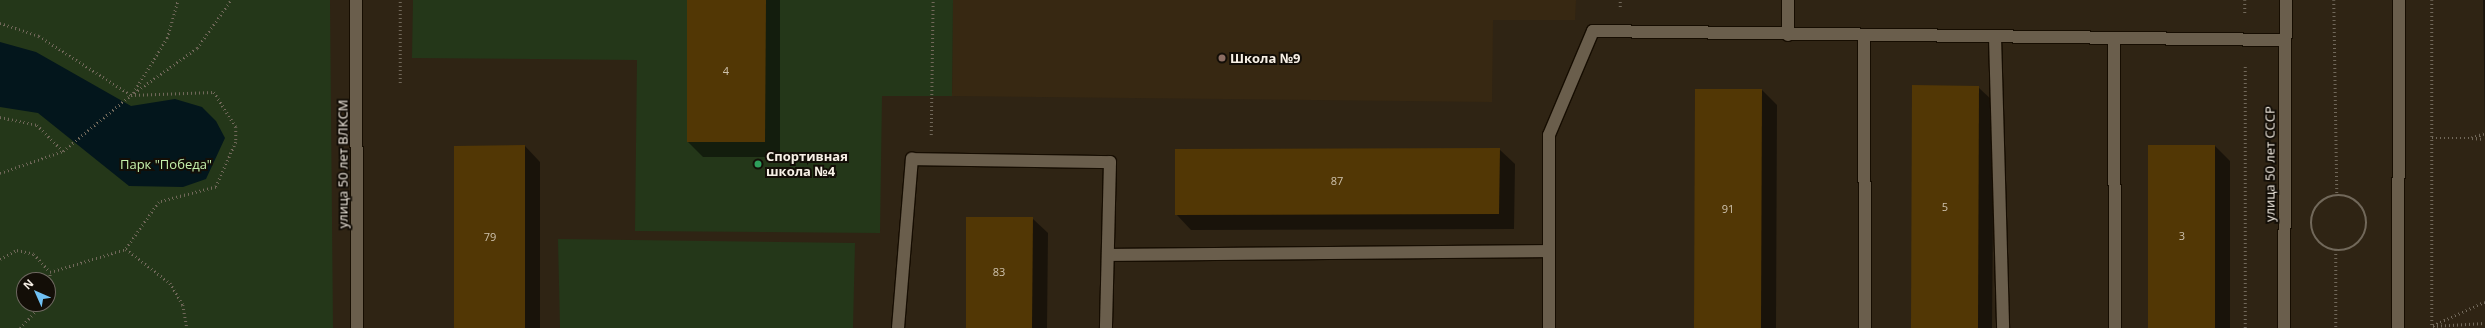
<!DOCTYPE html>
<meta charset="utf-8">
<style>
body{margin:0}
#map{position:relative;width:2485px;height:328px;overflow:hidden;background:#2f2414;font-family:"Open Sans",sans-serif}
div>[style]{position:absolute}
.built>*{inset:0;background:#372812}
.green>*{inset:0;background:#243719}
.water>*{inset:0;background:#03161c}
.shadow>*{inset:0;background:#0007}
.building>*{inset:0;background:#523705}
.path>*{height:2.5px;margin-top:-1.25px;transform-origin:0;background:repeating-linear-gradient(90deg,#71685a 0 1px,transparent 0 4px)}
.path>.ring{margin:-1.25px;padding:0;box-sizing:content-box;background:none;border:2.5px solid #71685a;border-radius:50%}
.roads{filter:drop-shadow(1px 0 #160d01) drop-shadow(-1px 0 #160d01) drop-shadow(0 1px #160d01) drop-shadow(0 -1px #160d01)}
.minor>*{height:12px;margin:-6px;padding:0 6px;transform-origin:6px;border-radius:6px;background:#6a5e4c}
.dots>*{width:11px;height:11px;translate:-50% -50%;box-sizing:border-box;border:2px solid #130e07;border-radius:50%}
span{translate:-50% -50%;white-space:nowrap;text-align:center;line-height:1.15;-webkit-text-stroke:4px #130e07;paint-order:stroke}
.number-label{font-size:11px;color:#cec2ae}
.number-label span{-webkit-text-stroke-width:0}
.poi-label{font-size:13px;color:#f7f0e6;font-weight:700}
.left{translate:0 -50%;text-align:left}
.park-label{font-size:13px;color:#c6f2ad}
.street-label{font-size:13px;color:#f7f0e6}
.north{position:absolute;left:16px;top:272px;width:40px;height:40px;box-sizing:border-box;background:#130e07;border:1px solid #6e6860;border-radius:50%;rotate:315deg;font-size:11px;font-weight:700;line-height:16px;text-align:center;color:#f7f0e6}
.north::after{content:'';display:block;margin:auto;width:14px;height:18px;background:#70c1f4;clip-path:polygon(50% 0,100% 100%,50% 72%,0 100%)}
</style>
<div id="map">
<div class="built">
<div style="clip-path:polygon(953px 0,1576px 0,1575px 20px,1493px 20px,1492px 102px,952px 96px)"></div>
</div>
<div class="green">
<div style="clip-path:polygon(evenodd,0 0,330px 0,333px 328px,0 328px,0 0,24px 280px,48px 280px,48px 304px,24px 304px,24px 280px)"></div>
<div style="clip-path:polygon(413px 0,953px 0,952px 96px,882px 96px,880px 233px,635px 231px,637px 60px,412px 58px)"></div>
<div style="clip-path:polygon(558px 239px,855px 243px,853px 328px,560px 328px)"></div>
</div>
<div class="water">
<div style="clip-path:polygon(0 42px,36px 52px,131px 106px,175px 99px,202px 107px,216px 121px,225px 138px,206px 179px,183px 187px,129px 186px,38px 113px,0 107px)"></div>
</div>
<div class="shadow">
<div style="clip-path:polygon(688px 0,780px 0,780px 157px,703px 157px,688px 142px)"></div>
<div style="clip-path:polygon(2483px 0,2485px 0,2485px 133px)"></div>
<div style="clip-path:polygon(1978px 87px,1994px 102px,1992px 328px,1912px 328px)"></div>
<div style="clip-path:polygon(1762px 90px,1777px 105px,1776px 328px,1695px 328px)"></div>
<div style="clip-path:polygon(525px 146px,540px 162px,540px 328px,455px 328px)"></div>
<div style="clip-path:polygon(2215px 146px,2230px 161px,2230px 328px,2149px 328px)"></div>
<div style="clip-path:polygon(1499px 149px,1515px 164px,1514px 229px,1191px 230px,1176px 214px)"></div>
<div style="clip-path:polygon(1032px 218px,1048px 233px,1047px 328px,967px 328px)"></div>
</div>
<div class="building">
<div style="clip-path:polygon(687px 0,766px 0,765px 142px,687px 142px)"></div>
<div style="clip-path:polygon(1912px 85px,1979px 86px,1978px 328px,1911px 328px)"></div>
<div style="clip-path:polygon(1695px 89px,1762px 89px,1761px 328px,1694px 328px)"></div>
<div style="clip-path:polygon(525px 145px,525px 328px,454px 328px,454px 146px)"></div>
<div style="clip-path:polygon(2148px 145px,2215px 145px,2215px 328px,2148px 328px)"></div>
<div style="clip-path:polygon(1500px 148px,1499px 214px,1175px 215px,1175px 149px)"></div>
<div style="clip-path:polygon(966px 217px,1033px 217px,1032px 328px,966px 328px)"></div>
</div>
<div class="path">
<div style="left:2245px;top:0;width:15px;rotate:90deg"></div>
<div style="left:2334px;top:0;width:195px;rotate:89.1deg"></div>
<div style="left:2432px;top:0;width:328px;rotate:90deg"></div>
<div style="left:1620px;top:7px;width:7px;rotate:-90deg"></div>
<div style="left:0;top:23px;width:41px;rotate:18.4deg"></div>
<div style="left:39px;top:36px;width:109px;rotate:32.7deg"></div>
<div style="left:131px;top:95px;width:83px;rotate:-2.1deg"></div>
<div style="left:214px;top:92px;width:41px;rotate:57.8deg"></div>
<div style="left:236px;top:127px;width:15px;rotate:90deg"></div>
<div style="left:236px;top:142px;width:49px;rotate:114deg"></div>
<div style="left:216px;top:187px;width:59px;rotate:165.3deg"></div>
<div style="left:159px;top:202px;width:57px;rotate:125.1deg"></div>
<div style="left:126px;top:249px;width:56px;rotate:37.7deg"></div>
<div style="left:170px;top:283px;width:26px;rotate:59deg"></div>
<div style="left:183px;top:305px;width:23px;rotate:80deg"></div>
<div style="left:400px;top:83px;width:83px;rotate:-90deg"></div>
<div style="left:133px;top:93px;width:65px;rotate:-58.3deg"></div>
<div style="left:167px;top:38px;width:40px;rotate:-74deg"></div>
<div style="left:0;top:117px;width:38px;rotate:12deg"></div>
<div style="left:37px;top:125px;width:37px;rotate:45deg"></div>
<div style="left:2484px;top:134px;width:13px;rotate:162deg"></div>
<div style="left:2472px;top:138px;width:12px;rotate:5deg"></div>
<div style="left:931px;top:135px;width:135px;rotate:-89.2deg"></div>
<div style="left:2432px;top:138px;width:40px"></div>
<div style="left:0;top:173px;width:67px;rotate:-19.2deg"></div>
<div style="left:63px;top:151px;width:88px;rotate:-39.5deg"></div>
<div style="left:131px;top:95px;width:81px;rotate:-35.5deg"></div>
<div style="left:197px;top:48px;width:59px;rotate:-54.7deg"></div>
<div class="ring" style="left:2311px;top:195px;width:53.5px;height:53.5px"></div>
<div style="left:2336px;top:250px;width:78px;rotate:90deg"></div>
<div style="left:0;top:259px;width:19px;rotate:-28deg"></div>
<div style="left:17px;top:250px;width:17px;rotate:13deg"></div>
<div style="left:34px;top:254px;width:24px;rotate:48deg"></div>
<div style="left:48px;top:296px;width:24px;rotate:-85deg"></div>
<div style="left:50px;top:272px;width:79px;rotate:-16.8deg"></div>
<div style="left:2485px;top:302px;width:57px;rotate:155.2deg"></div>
<div style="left:2433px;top:326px;width:52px;rotate:-3.3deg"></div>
<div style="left:20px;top:328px;width:33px;rotate:-47deg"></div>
<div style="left:2245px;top:328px;width:264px;rotate:-90deg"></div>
</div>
<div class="roads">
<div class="minor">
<div style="left:356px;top:0;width:328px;rotate:89.8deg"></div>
<div style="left:1788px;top:35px;width:35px;rotate:-90deg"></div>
<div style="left:1864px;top:35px;width:293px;rotate:89.8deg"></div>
<div style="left:1995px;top:37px;width:291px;rotate:88.4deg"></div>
<div style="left:2114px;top:38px;width:290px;rotate:89.8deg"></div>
<div style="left:1108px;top:255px;width:441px;rotate:-0.5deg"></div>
<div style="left:898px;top:328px;width:170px;rotate:-85.3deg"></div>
<div style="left:912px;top:159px;width:198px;rotate:0.9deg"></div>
<div style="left:1110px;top:162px;width:166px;rotate:91.4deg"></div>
<div style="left:1549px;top:328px;width:193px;rotate:-90deg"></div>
<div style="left:1549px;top:135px;width:113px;rotate:-67.1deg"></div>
<div style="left:1593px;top:31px;width:692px;rotate:0.75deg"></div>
<div style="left:2284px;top:328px;width:328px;rotate:-89.7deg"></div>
<div style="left:2398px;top:328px;width:328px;rotate:-89.8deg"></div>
</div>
</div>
<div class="dots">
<div style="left:1222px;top:58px;background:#8d6e63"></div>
<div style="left:758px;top:164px;background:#2e9e5b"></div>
</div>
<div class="number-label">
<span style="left:726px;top:71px">4</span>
<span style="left:1337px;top:181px">87</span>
<span style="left:1945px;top:207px">5</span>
<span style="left:1728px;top:209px">91</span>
<span style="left:2182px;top:236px">3</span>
<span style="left:490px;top:237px">79</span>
<span style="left:999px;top:272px">83</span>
</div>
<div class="poi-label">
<span class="left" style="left:1230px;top:58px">Школа №9</span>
<span class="left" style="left:766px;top:164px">Спортивная<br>школа №4</span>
</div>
<div class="park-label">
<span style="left:166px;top:164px">Парк "Победа"</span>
</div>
<div class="street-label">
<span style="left:343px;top:164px;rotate:-90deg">улица 50 лет ВЛКСМ</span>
<span style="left:2270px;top:164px;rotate:-90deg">улица 50 лет СССР</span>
</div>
<div class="north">N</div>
</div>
